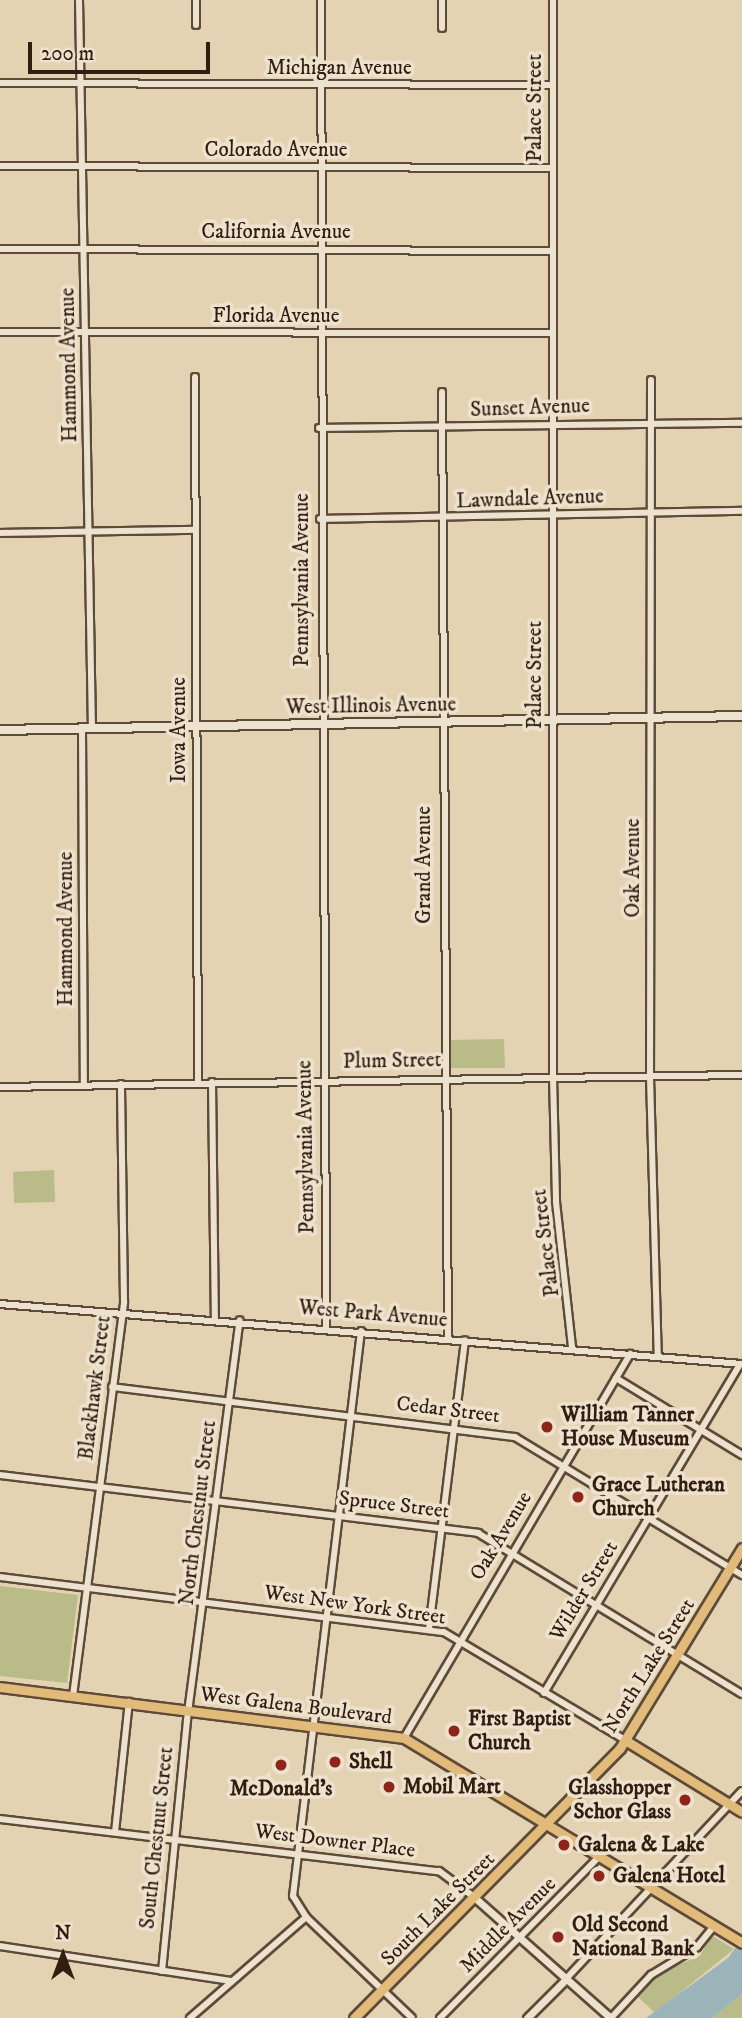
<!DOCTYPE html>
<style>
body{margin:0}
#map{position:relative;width:742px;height:2018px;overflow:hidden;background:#e4d3b2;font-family:"IM FELL DW Pica",serif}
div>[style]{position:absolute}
.green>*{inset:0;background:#b9bb89}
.water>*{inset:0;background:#9bb4b9}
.roads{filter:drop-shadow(2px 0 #5e4a38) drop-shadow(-2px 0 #5e4a38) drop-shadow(0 2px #5e4a38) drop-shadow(0 -2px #5e4a38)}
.minor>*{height:6px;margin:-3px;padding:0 3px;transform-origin:3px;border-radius:3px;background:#ede2cd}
.tertiary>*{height:7px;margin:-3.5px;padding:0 3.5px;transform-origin:3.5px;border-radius:3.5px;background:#ede2cd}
.secondary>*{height:8px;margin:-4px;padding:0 4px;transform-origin:4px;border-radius:4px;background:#ede2cd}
.primary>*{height:9px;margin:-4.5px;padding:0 4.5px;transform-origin:4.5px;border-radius:4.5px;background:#e2ba79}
.dots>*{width:19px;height:19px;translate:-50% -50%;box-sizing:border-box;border:4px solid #ede2cd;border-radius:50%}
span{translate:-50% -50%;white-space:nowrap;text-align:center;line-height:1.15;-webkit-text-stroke:7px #ede2cd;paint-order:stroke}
.street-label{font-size:21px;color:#321d10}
.poi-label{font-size:21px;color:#321d10;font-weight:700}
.left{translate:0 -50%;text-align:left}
.right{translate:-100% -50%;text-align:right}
.north{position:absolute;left:28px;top:1920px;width:70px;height:70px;-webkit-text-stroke:5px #ede2cd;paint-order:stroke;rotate:0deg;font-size:19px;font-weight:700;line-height:28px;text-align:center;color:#321d10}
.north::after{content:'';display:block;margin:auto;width:24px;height:32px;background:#321d10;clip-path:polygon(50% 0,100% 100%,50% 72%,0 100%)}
.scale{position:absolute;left:28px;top:42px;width:182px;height:32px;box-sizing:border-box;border:4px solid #321d10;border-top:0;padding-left:9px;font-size:21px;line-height:24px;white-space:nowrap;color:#321d10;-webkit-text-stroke:5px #ede2cd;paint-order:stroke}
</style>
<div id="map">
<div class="green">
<div style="clip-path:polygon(504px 1039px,505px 1068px,451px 1068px,451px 1040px)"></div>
<div style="clip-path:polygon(54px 1170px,55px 1202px,14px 1203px,13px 1172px)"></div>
<div style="clip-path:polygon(0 1586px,78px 1595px,67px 1683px,0 1676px)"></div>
<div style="clip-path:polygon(711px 1935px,734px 1949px,655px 2013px,636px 1995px,658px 1973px,700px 1956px)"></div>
<div style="clip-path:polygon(742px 1994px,742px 2018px,712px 2018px)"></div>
</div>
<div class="water">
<div style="clip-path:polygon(742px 1939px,742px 1994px,712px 2018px,646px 2018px,728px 1958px)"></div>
</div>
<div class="roads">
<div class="minor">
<div style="left:79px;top:0;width:729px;rotate:88.98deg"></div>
<div style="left:196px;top:0;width:25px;rotate:90deg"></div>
<div style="left:321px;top:0;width:1328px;rotate:89.78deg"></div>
<div style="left:442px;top:0;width:28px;rotate:90deg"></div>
<div style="left:553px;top:0;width:1076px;rotate:90deg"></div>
<div style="left:553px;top:1076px;width:126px;rotate:88.6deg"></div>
<div style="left:556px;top:1202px;width:147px;rotate:83.7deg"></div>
<div style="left:0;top:83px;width:552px;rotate:0.21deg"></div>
<div style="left:0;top:166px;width:552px;rotate:0.21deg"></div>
<div style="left:0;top:249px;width:552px;rotate:0.21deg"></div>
<div style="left:0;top:332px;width:552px;rotate:0.1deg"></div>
<div style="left:195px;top:377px;width:705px;rotate:89.76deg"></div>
<div style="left:651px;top:380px;width:697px;rotate:90.08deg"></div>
<div style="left:650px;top:1077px;width:279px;rotate:88.4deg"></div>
<div style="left:442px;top:392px;width:946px;rotate:89.64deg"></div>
<div style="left:319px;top:428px;width:423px;rotate:-0.7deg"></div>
<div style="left:320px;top:519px;width:422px;rotate:-1.1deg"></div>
<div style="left:0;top:533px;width:196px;rotate:-0.9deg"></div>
<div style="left:82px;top:729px;width:357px;rotate:89.7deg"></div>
<div style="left:212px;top:1082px;width:236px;rotate:89.3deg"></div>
<div style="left:0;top:1087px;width:742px;rotate:-0.93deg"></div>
<div style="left:0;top:1304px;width:744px;rotate:4.62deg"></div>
<div style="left:361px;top:1331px;width:569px;rotate:96.86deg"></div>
<div style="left:293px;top:1896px;width:25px;rotate:58deg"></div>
<div style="left:306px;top:1917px;width:146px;rotate:43.6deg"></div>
<div style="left:616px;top:1378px;width:148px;rotate:31.4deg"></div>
<div style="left:112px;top:1387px;width:406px;rotate:7.1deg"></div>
<div style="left:515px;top:1437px;width:266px;rotate:31.3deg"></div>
<div style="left:0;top:1475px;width:482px;rotate:6.9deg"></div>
<div style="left:478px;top:1533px;width:309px;rotate:31.4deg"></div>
<div style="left:0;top:1577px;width:447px;rotate:7.1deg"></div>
<div style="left:444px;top:1632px;width:211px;rotate:30.8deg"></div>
<div style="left:429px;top:1629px;width:291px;rotate:-82.9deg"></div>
<div style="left:544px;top:1693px;width:383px;rotate:-59.2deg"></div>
<div style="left:73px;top:1696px;width:397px;rotate:-82.6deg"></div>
<div style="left:124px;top:1302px;width:218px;rotate:-90.8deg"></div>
<div style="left:404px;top:1738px;width:446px;rotate:-59.5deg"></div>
<div style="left:0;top:1819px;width:442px;rotate:6.8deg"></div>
<div style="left:439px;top:1871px;width:44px;rotate:36.6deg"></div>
<div style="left:115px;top:1832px;width:131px;rotate:-83.9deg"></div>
<div style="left:0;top:1946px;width:234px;rotate:8.6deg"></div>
<div style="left:162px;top:1971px;width:252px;rotate:-84.3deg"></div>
<div style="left:187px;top:1720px;width:403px;rotate:-82.5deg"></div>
<div style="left:564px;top:1981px;width:260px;rotate:-46.9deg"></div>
<div style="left:190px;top:2018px;width:154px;rotate:-41deg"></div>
<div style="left:440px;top:2018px;width:228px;rotate:-45.4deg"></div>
<div style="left:611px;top:2018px;width:59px;rotate:-47.1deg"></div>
<div style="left:651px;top:1975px;width:54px;rotate:-31.3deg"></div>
<div style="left:697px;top:1947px;width:27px;rotate:-51deg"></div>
</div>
<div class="tertiary">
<div style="left:474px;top:1897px;width:183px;rotate:41.5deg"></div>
<div style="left:527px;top:2018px;width:51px;rotate:-45deg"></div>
</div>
<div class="secondary">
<div style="left:0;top:730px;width:742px;rotate:-1.08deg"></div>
</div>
<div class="primary">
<div style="left:0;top:1687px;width:407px;rotate:7.2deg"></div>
<div style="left:404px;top:1738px;width:395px;rotate:31.2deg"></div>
<div style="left:625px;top:1740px;width:137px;rotate:31.6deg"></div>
<div style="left:354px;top:2018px;width:379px;rotate:-45.4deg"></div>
<div style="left:620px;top:1748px;width:234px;rotate:-58.6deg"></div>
</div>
</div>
<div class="dots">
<div style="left:547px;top:1427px;background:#8f2418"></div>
<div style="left:578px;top:1497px;background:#8f2418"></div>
<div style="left:454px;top:1731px;background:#8f2418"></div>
<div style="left:335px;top:1762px;background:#8f2418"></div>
<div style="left:281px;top:1765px;background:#8f2418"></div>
<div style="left:389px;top:1787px;background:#8f2418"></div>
<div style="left:685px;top:1800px;background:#8f2418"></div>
<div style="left:564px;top:1845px;background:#8f2418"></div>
<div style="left:599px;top:1876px;background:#8f2418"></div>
<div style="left:558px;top:1937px;background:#8f2418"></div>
</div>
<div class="street-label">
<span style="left:339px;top:68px">Michigan Avenue</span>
<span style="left:535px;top:108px;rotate:-90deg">Palace Street</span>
<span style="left:276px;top:150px">Colorado Avenue</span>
<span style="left:276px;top:232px">California Avenue</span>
<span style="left:276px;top:316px">Florida Avenue</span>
<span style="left:69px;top:365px;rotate:-91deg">Hammond Avenue</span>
<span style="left:530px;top:408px;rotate:-2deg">Sunset Avenue</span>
<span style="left:530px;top:499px;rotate:-2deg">Lawndale Avenue</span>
<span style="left:302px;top:580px;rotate:-90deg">Pennsylvania Avenue</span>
<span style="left:535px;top:675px;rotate:-90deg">Palace Street</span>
<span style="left:371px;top:706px;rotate:-1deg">West Illinois Avenue</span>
<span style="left:179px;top:730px;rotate:-90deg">Iowa Avenue</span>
<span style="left:424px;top:865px;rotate:-90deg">Grand Avenue</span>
<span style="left:633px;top:868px;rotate:-90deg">Oak Avenue</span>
<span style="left:66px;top:929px;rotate:-90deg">Hammond Avenue</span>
<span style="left:392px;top:1061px;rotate:-1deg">Plum Street</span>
<span style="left:306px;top:1147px;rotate:-91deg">Pennsylvania Avenue</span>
<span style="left:546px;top:1243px;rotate:-97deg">Palace Street</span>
<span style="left:373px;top:1314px;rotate:5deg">West Park Avenue</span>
<span style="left:95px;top:1388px;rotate:-83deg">Blackhawk Street</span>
<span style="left:448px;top:1410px;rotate:7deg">Cedar Street</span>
<span style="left:394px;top:1505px;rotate:7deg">Spruce Street</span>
<span style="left:198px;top:1513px;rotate:-83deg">North Chestnut Street</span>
<span style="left:501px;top:1536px;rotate:-59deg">Oak Avenue</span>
<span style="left:584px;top:1591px;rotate:-59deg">Wilder Street</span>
<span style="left:355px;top:1605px;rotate:8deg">West New York Street</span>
<span style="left:649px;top:1666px;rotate:-58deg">North Lake Street</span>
<span style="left:296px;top:1706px;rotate:7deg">West Galena Boulevard</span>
<span style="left:157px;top:1838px;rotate:-84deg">South Chestnut Street</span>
<span style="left:335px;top:1841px;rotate:7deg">West Downer Place</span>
<span style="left:438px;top:1909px;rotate:-45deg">South Lake Street</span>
<span style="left:508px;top:1925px;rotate:-45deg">Middle Avenue</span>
</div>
<div class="poi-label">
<span class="left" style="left:561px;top:1427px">William Tanner<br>House Museum</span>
<span class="left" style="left:592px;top:1497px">Grace Lutheran<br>Church</span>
<span class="left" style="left:468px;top:1731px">First Baptist<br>Church</span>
<span class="left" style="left:349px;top:1762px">Shell</span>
<span class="left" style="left:403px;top:1787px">Mobil Mart</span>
<span class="right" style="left:671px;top:1800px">Glasshopper<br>Schor Glass</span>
<span style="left:281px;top:1789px">McDonald's</span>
<span class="left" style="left:578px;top:1845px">Galena &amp; Lake</span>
<span class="left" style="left:613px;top:1876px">Galena Hotel</span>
<span class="left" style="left:572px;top:1937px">Old Second<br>National Bank</span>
</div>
<div class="north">N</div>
<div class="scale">200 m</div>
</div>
